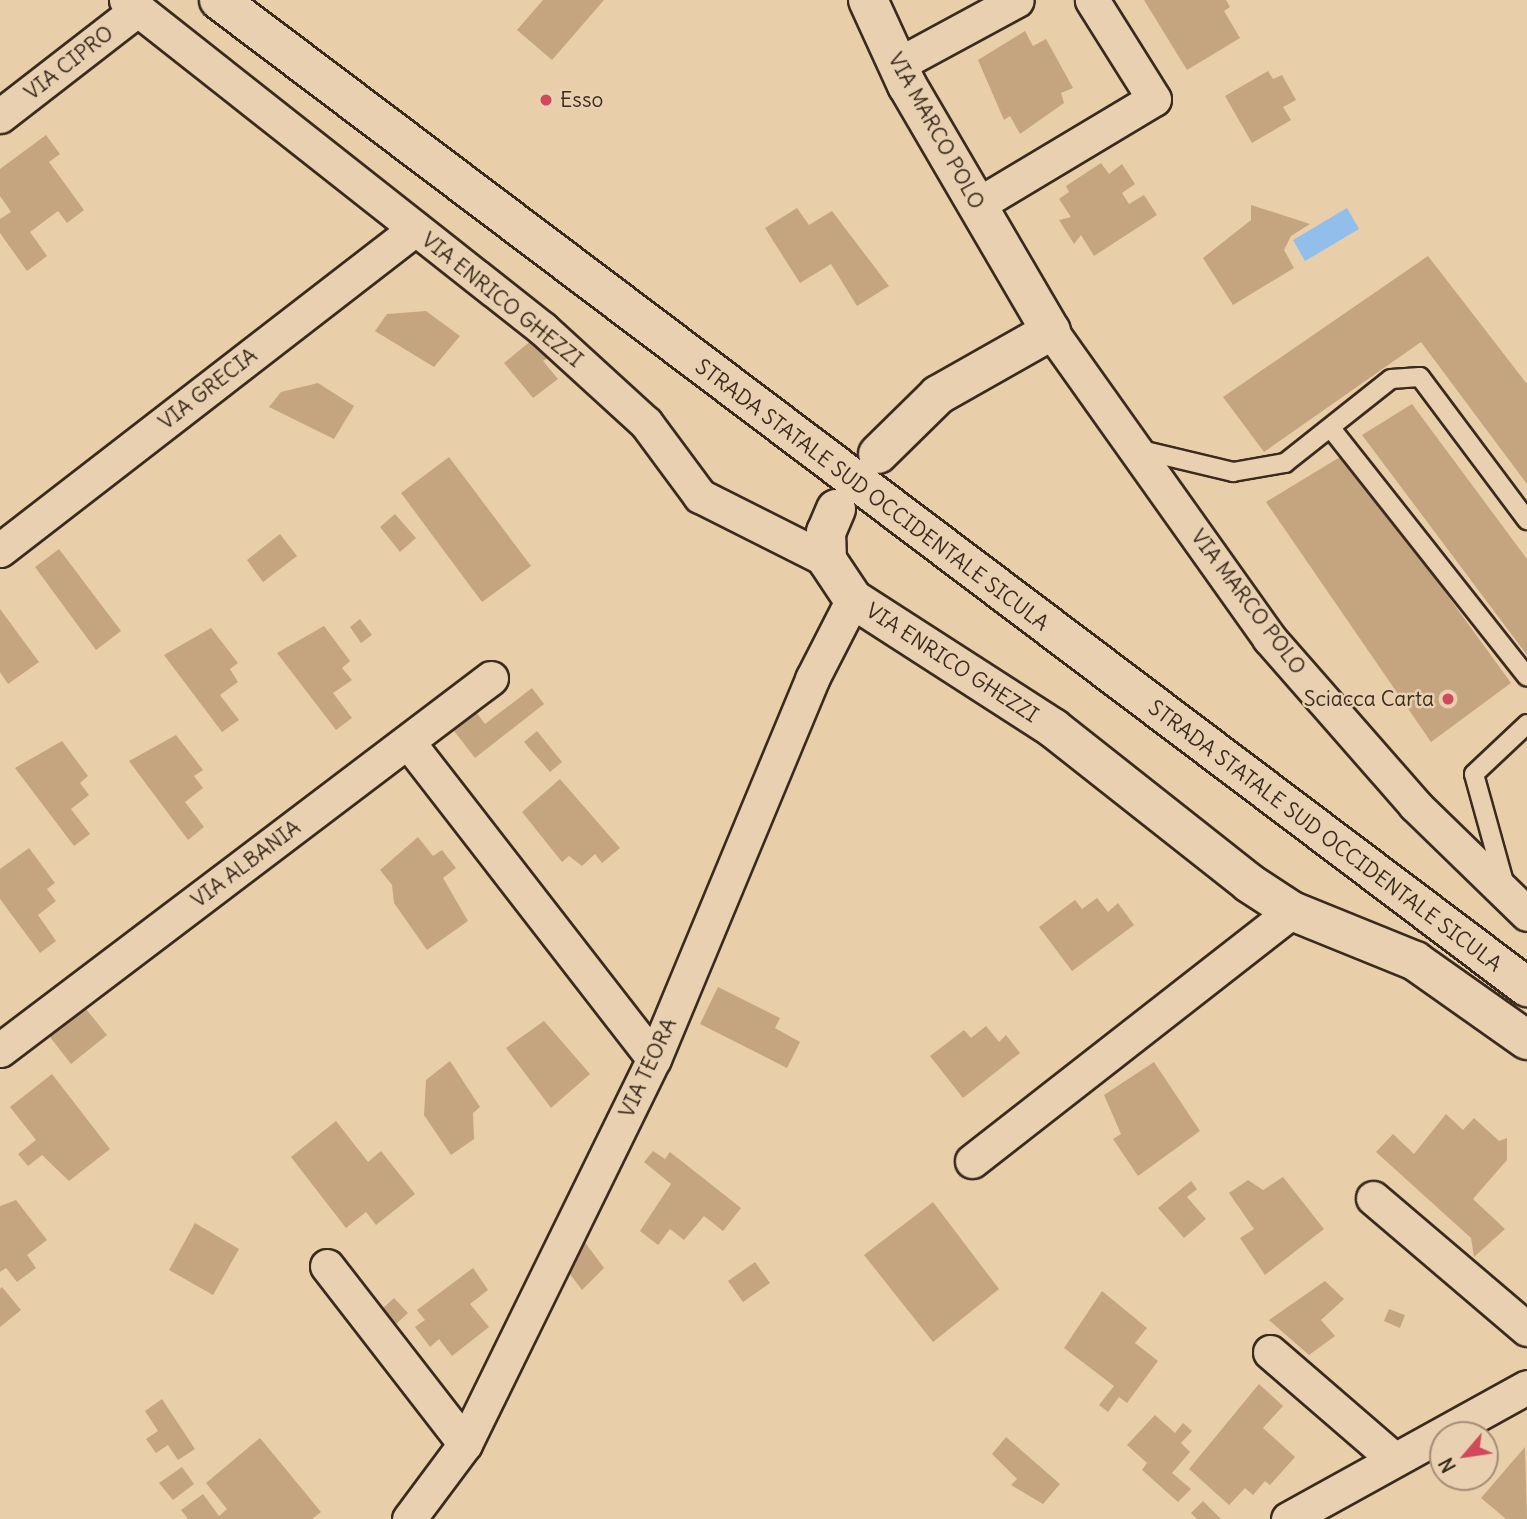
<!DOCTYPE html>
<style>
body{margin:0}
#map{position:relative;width:1527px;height:1519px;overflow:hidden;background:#e9ceaa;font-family:Delius,sans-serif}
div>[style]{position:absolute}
.water>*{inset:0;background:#92beec}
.building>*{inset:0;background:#c4a580}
.roads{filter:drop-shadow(2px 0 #3b2a1e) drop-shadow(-2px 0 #3b2a1e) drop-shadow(0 2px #3b2a1e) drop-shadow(0 -2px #3b2a1e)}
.service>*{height:18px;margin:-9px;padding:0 9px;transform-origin:9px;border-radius:9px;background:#e8d0b0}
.minor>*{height:33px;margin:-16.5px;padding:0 16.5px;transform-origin:16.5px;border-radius:16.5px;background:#e8d0b0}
.tertiary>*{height:38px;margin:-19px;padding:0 19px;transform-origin:19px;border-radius:19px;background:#e8d0b0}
.primary>*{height:38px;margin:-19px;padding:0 19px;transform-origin:19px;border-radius:19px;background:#e8d0b0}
.dots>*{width:19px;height:19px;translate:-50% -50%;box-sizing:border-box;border:4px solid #e8d0b0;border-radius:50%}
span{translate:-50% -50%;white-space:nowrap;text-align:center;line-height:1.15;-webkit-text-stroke:5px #e8d0b0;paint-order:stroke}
.street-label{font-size:21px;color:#3b2a1e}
.poi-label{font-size:21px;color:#3b2a1e}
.left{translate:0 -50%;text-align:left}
.right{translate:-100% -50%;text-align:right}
.north{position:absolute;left:1429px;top:1421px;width:70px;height:70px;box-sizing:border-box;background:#e8d0b0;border:2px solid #a38e76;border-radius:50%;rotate:241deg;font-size:19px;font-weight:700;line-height:28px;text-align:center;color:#3b2a1e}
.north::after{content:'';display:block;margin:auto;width:24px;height:32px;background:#d1495b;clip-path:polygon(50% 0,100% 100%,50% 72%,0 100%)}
</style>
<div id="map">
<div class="water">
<div style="clip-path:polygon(1347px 208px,1359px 229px,1305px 261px,1293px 240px)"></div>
</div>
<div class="building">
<div style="clip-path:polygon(543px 0,604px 0,552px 60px,517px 30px)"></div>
<div style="clip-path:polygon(1144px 0,1226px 0,1230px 7px,1224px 11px,1240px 38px,1187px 70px)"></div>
<div style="clip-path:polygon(1025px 31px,1033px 46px,1046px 39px,1073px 88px,1061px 93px,1064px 103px,1020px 134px,1010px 116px,1004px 120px,978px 60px)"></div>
<div style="clip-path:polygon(1268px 71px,1273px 79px,1282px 75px,1296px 100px,1283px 107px,1291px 120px,1252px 143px,1225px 96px)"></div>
<div style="clip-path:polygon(46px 135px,60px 154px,49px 162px,84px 210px,67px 223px,58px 211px,30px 232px,47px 256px,27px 271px,0 233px,0 219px,11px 212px,0 196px,0 169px)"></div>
<div style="clip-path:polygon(1101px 163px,1109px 174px,1122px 164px,1135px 184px,1122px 193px,1129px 204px,1144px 195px,1157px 215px,1094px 256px,1081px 235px,1074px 244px,1059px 220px,1071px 217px,1059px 199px,1069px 192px,1066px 186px)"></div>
<div style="clip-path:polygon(1251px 205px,1310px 224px,1291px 236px,1284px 250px,1294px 268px,1233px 305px,1203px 258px,1251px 220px)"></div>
<div style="clip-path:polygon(797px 208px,809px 225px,832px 211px,889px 286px,857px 306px,831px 264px,800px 283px,765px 228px)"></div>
<div style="clip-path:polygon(1428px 256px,1527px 384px,1527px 484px,1421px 342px,1264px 452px,1223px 397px)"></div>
<div style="clip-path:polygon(426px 311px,460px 336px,434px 367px,375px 331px,387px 314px)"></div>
<div style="clip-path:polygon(538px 335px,557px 352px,543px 361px,558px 379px,533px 398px,504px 363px)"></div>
<div style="clip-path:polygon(318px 383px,354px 406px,334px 439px,269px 407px,281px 392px)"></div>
<div style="clip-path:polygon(1412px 404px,1527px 559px,1527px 655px,1362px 435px)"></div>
<div style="clip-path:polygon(1345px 454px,1511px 683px,1431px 742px,1266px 502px)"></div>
<div style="clip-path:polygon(449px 457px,531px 566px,482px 602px,401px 493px)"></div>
<div style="clip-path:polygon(395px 514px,416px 538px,400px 552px,380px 527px)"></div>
<div style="clip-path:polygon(280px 534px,297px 556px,263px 582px,247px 560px)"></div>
<div style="clip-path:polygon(59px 549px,121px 631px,96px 650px,35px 567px)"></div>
<div style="clip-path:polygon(0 609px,39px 662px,8px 684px,0 672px)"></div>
<div style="clip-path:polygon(360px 619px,372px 635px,361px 643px,350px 627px)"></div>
<div style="clip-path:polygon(324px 626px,350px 661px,342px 668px,352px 680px,333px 693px,352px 718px,336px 730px,277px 653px)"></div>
<div style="clip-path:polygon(211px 628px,238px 663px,230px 669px,238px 682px,220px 695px,239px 720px,222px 732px,164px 655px)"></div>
<div style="clip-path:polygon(532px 688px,544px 704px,475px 758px,451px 727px,474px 709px,485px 724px)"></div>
<div style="clip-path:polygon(537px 731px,562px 762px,550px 772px,524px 742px)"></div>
<div style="clip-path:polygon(176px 735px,203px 770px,194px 776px,203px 788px,185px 802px,204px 827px,188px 840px,129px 761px)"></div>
<div style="clip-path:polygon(62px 741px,88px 776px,80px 783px,89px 795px,71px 809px,90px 834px,74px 846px,15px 768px)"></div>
<div style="clip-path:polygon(560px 779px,620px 848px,602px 863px,595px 854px,582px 866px,569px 856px,562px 862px,522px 812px)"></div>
<div style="clip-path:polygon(418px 837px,433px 856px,442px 850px,456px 868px,443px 878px,468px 921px,427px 950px,394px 903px,392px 885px,380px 870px)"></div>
<div style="clip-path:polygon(29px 848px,55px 883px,47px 889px,56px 901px,38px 915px,56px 941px,40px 953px,0 899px,0 869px)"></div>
<div style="clip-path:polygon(1097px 898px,1108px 912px,1118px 903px,1134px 925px,1072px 971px,1039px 927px,1075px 900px,1082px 909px)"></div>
<div style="clip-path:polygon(718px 987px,780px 1018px,775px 1028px,800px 1042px,787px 1068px,700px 1024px)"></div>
<div style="clip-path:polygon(86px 1009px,107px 1035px,71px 1064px,50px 1037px)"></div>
<div style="clip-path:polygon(544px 1021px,590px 1074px,551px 1108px,506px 1048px)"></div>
<div style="clip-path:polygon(986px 1026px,999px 1042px,1006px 1035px,1020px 1053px,963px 1098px,930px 1056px,964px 1030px,971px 1038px)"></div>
<div style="clip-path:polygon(450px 1061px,480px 1107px,473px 1113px,474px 1139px,451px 1155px,424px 1115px,426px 1080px)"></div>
<div style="clip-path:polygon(1154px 1062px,1200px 1131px,1138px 1176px,1113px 1139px,1121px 1134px,1104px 1095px)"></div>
<div style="clip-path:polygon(52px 1074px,110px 1149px,69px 1181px,42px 1155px,28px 1166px,18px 1154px,36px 1140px,10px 1107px)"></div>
<div style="clip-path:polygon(1446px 1114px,1463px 1130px,1474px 1118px,1499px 1141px,1507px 1138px,1507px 1160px,1473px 1199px,1505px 1229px,1474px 1257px,1471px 1238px,1376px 1152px,1393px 1134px,1414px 1154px)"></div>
<div style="clip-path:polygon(336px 1121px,368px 1162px,381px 1151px,415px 1194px,376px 1225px,366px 1212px,346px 1228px,291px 1157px)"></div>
<div style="clip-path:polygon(653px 1151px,665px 1159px,670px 1152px,741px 1208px,723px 1231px,704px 1216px,684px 1240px,670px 1229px,658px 1245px,640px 1231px,671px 1184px,644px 1162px)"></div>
<div style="clip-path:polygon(1283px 1177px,1324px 1229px,1265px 1275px,1240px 1238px,1254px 1229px,1229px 1193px,1248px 1180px,1263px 1190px)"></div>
<div style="clip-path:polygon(1191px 1181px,1197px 1189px,1187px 1197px,1206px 1219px,1184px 1238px,1158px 1208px)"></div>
<div style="clip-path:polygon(16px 1200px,47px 1240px,27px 1255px,36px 1268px,17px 1282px,6px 1268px,0 1272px,0 1206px)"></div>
<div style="clip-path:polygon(933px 1202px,999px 1289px,933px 1342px,864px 1255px)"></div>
<div style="clip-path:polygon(195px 1223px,239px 1249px,213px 1295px,169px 1270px)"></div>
<div style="clip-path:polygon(578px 1233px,604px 1268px,582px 1290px,564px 1266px)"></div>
<div style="clip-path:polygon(755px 1262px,770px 1283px,743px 1302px,728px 1281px)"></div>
<div style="clip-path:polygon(473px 1268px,488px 1290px,470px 1304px,489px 1327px,452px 1356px,439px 1339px,430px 1347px,415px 1327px,425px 1320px,417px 1310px)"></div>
<div style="clip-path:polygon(1325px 1281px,1344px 1299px,1321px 1320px,1335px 1336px,1309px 1355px,1269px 1320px)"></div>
<div style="clip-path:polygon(2px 1287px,21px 1310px,0 1327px,0 1289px)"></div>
<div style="clip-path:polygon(1102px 1291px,1147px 1328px,1135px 1343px,1158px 1361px,1127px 1403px,1119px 1397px,1108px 1412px,1099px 1405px,1114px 1386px,1064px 1348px)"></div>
<div style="clip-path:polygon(394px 1298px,408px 1313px,395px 1325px,381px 1310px)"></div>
<div style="clip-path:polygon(1389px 1309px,1405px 1315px,1400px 1328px,1384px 1321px)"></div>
<div style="clip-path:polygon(1259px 1384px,1283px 1406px,1263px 1428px,1295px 1457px,1270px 1485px,1265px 1481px,1253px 1495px,1245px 1488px,1229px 1505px,1189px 1469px)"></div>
<div style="clip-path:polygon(162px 1399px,195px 1449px,178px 1460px,168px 1445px,156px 1453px,146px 1439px,158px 1431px,145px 1411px)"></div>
<div style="clip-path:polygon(1155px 1415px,1175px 1433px,1183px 1423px,1192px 1431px,1181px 1443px,1190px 1452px,1172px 1473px,1191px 1489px,1178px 1502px,1142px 1470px,1147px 1463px,1127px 1445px)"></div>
<div style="clip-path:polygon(1006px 1437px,1060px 1484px,1043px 1504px,1011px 1485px,1017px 1479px,992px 1454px)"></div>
<div style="clip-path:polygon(260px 1438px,321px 1512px,312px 1519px,188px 1519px,181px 1510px,203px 1494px,219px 1516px,227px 1509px,206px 1483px)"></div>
<div style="clip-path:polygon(1525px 1447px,1527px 1519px,1506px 1519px,1481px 1498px)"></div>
<div style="clip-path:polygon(182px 1467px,194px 1484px,173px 1500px,159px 1483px)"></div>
<div style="clip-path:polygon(1203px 1501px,1221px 1519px,1197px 1519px,1191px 1513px)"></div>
</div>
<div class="roads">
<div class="service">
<div style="left:1333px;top:431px;width:313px;rotate:51.7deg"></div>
<div style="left:1137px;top:449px;width:99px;rotate:13.5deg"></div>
<div style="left:1233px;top:472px;width:53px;rotate:-9.8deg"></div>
<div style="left:1285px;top:463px;width:135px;rotate:-38.4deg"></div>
<div style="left:1391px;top:379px;width:29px;rotate:-4deg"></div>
<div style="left:1420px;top:377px;width:179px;rotate:53.2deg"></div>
<div style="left:1505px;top:886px;width:116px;rotate:-105.5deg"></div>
<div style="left:1474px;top:774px;width:73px;rotate:-43.3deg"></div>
</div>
<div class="minor">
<div style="left:126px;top:0;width:531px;rotate:38.27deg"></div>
<div style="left:543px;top:329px;width:139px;rotate:42.4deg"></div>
<div style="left:646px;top:423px;width:91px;rotate:53.5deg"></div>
<div style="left:700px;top:496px;width:142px;rotate:26.7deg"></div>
<div style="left:897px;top:65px;width:136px;rotate:-28.4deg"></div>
<div style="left:0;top:116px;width:175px;rotate:-37.8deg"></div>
<div style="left:977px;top:205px;width:206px;rotate:-30.9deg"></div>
<div style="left:1154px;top:99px;width:117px;rotate:-122.1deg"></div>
<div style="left:1051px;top:331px;width:377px;rotate:54.6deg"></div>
<div style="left:1269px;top:638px;width:222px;rotate:48.8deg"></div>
<div style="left:1415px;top:805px;width:156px;rotate:44.2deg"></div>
<div style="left:0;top:550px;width:525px;rotate:-37.72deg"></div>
<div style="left:408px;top:742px;width:401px;rotate:52.2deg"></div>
<div style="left:0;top:1050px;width:616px;rotate:-37.15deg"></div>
<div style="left:972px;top:1161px;width:406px;rotate:-38deg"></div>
<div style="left:1373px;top:1198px;width:202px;rotate:40.4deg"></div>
<div style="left:327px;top:1266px;width:225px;rotate:52.2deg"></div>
<div style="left:1270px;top:1352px;width:164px;rotate:40.8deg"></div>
<div style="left:409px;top:1519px;width:94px;rotate:-53.3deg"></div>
<div style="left:465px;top:1444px;width:429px;rotate:-63.9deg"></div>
<div style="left:654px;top:1059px;width:412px;rotate:-67.4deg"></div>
<div style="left:812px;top:679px;width:90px;rotate:-62.9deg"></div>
<div style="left:1288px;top:1519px;width:273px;rotate:-28.9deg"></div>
</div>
<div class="tertiary">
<div style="left:868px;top:0;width:94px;rotate:65.4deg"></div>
<div style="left:907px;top:85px;width:285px;rotate:59.7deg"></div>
<div style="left:1051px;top:331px;width:130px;rotate:150.5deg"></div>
<div style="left:938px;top:395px;width:84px;rotate:135.5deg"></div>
<div style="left:836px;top:509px;width:25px;rotate:113deg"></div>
<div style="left:826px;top:532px;width:28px;rotate:88deg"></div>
<div style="left:827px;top:560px;width:47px;rotate:56.3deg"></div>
<div style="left:853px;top:599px;width:238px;rotate:32.8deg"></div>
<div style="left:1053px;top:728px;width:250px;rotate:38.3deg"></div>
<div style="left:1249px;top:883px;width:51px;rotate:33.1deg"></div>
<div style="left:1292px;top:911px;width:133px;rotate:22.1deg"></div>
<div style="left:1415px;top:961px;width:137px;rotate:35.2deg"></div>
</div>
<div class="primary">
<div style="left:219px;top:0;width:1639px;rotate:37.04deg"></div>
</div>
</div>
<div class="dots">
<div style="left:546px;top:100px;background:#d1495b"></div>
<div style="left:1448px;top:699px;background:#d1495b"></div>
</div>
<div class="street-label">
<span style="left:69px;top:63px;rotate:-38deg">VIA CIPRO</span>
<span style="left:936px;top:131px;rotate:61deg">VIA MARCO POLO</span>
<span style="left:502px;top:300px;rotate:39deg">VIA ENRICO GHEZZI</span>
<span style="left:208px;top:389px;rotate:-38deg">VIA GRECIA</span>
<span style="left:872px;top:495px;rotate:37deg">STRADA STATALE SUD OCCIDENTALE SICULA</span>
<span style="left:1248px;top:602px;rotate:53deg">VIA MARCO POLO</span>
<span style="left:952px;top:663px;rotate:33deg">VIA ENRICO GHEZZI</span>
<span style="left:1325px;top:836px;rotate:37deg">STRADA STATALE SUD OCCIDENTALE SICULA</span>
<span style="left:246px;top:864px;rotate:-37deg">VIA ALBANIA</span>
<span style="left:648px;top:1068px;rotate:-65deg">VIA TEORA</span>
</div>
<div class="poi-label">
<span class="left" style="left:560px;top:100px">Esso</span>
<span class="right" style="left:1434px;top:699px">Sciacca Carta</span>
</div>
<div class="north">N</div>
</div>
